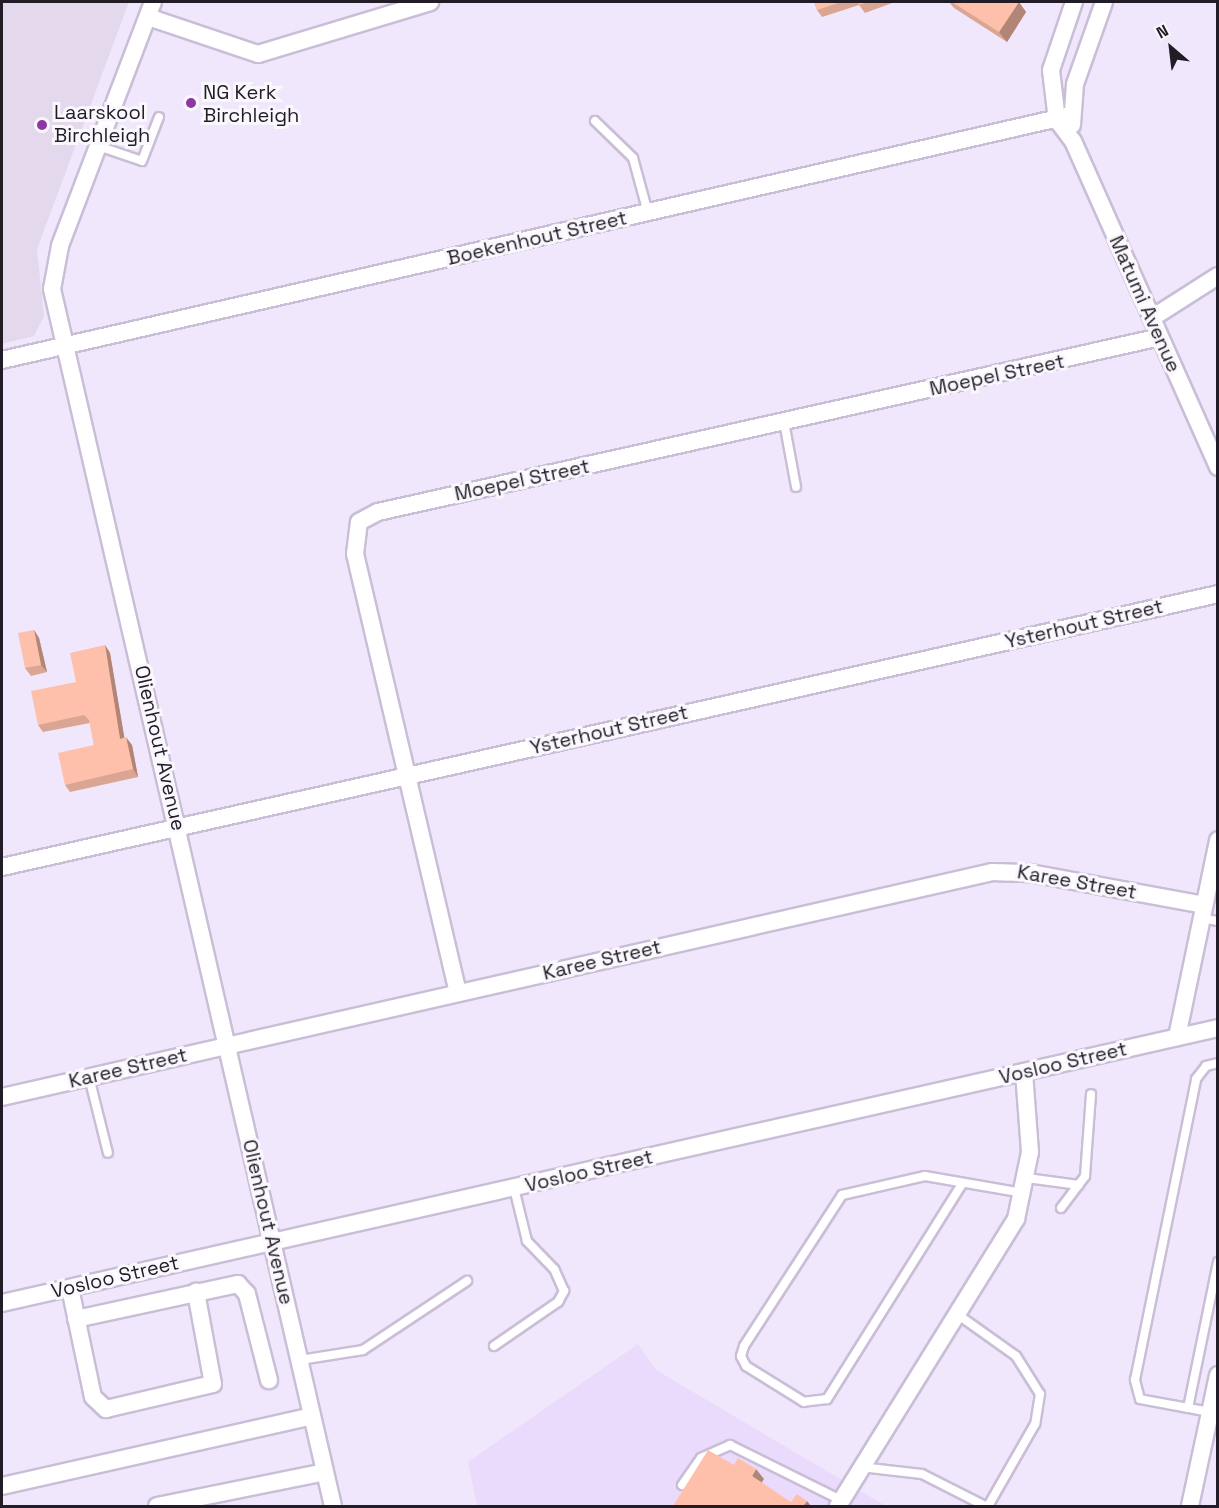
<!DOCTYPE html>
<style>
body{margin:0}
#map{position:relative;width:1219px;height:1508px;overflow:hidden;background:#f0e7fc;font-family:"Space Grotesk",sans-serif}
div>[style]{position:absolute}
.built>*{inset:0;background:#eadbfc}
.education>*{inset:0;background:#e4d8ed}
.roads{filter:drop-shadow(2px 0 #cabed7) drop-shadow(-2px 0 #cabed7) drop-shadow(0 2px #cabed7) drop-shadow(0 -2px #cabed7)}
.lane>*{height:8px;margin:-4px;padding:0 4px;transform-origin:4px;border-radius:4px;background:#fff}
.street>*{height:16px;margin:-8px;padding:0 8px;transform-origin:8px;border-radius:8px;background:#fff}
.wall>*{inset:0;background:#daa592}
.shaded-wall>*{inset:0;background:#b28677}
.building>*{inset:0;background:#fec0aa}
.dots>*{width:16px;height:16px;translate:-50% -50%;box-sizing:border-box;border:3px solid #faf7fd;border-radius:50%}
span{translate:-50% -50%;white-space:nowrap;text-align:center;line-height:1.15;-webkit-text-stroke:6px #faf7fd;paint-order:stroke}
.poi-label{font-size:20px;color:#211c26}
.left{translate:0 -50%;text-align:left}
.street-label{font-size:20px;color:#211c26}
.frame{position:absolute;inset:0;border:3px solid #211c26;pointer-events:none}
.north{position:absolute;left:1141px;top:18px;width:60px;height:60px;-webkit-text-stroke:4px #faf7fd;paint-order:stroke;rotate:332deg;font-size:16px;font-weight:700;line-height:24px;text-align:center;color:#211c26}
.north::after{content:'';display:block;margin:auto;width:21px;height:27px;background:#211c26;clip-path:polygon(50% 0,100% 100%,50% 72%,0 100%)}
</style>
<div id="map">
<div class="built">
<div style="clip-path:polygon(638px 1344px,656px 1370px,886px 1506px,477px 1506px,468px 1462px)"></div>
</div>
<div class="education">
<div style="clip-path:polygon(2px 2px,129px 2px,37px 249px,44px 316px,34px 336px,2px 344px)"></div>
</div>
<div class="roads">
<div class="lane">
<div style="left:595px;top:121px;width:53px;rotate:44.2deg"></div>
<div style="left:633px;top:158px;width:57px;rotate:74.7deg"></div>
<div style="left:98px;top:146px;width:46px;rotate:18.8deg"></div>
<div style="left:142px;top:161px;width:47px;rotate:-68.9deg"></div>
<div style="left:784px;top:422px;width:66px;rotate:79.5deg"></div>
<div style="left:1202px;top:918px;width:16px;rotate:11deg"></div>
<div style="left:89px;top:1077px;width:78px;rotate:76deg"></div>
<div style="left:1027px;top:1178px;width:52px;rotate:7.7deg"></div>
<div style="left:962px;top:1184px;width:254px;rotate:122.1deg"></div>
<div style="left:827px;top:1399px;width:23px;rotate:173deg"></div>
<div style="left:804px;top:1402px;width:68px;rotate:-148.2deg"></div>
<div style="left:746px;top:1366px;width:11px;rotate:-117deg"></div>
<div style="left:741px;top:1356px;width:10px;rotate:-73deg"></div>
<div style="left:744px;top:1346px;width:180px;rotate:-57deg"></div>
<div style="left:842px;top:1195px;width:85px;rotate:-12.9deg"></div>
<div style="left:925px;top:1176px;width:99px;rotate:9.8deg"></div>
<div style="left:1061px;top:1208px;width:40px;rotate:-53deg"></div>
<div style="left:1085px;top:1176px;width:82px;rotate:-85.8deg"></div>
<div style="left:957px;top:1314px;width:72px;rotate:35.4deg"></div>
<div style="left:1016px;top:1356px;width:45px;rotate:57.7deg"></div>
<div style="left:1040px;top:1394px;width:30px;rotate:99deg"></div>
<div style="left:1035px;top:1424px;width:95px;rotate:119.8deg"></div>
<div style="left:494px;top:1346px;width:78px;rotate:-34.5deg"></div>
<div style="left:558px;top:1302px;width:13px;rotate:-61deg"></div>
<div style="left:564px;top:1291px;width:24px;rotate:-114deg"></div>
<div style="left:554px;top:1269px;width:39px;rotate:-134deg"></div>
<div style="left:527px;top:1241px;width:55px;rotate:-103.8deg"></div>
<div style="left:300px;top:1360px;width:64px;rotate:-9deg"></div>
<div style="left:363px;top:1350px;width:125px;rotate:-33.6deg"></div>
<div style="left:1188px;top:1408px;width:149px;rotate:-78.4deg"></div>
<div style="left:1210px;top:1412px;width:71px;rotate:-169.5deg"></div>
<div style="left:1140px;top:1399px;width:20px;rotate:-105deg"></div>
<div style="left:1135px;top:1380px;width:307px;rotate:-78.5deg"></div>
<div style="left:1196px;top:1079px;width:16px;rotate:-52deg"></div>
<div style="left:1206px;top:1066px;width:12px;rotate:-14deg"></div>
<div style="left:861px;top:1467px;width:61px;rotate:6.5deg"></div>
<div style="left:922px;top:1474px;width:71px;rotate:26.9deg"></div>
<div style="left:682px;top:1485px;width:33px;rotate:-55deg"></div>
<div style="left:701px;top:1458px;width:32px;rotate:-24deg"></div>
<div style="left:730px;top:1445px;width:124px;rotate:26.4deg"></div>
</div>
<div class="street">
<div style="left:153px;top:2px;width:261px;rotate:110.9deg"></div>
<div style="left:60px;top:246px;width:44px;rotate:100.5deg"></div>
<div style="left:52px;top:289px;width:1249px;rotate:77deg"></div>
<div style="left:1074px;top:2px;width:72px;rotate:108.7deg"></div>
<div style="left:1051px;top:70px;width:50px;rotate:83.2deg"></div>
<div style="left:1057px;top:120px;width:26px;rotate:53deg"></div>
<div style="left:1073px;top:141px;width:357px;rotate:66deg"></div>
<div style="left:148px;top:17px;width:116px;rotate:18.6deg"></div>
<div style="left:258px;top:54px;width:180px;rotate:-16.8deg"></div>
<div style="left:1072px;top:125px;width:41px;rotate:-85.8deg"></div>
<div style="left:1075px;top:84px;width:87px;rotate:-70.5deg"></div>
<div style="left:1152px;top:318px;width:78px;rotate:-32.5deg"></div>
<div style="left:2px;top:360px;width:1098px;rotate:-12.9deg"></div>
<div style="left:2px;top:867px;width:1246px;rotate:-12.65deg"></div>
<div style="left:458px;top:993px;width:451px;rotate:-103.2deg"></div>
<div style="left:355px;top:554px;width:32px;rotate:-83deg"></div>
<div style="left:359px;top:522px;width:21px;rotate:-28deg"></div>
<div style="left:378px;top:512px;width:801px;rotate:-12.61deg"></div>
<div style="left:1177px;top:1037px;width:201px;rotate:-78.2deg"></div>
<div style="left:2px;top:1097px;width:1015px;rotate:-12.8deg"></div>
<div style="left:992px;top:872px;width:38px;rotate:2deg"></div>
<div style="left:1030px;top:873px;width:177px;rotate:10.4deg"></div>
<div style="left:70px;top:1288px;width:111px;rotate:78.1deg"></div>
<div style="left:93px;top:1397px;width:18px;rotate:43deg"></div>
<div style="left:106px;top:1409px;width:110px;rotate:-13.2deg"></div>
<div style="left:213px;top:1384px;width:94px;rotate:-100.5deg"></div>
<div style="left:2px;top:1303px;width:1247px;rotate:-12.74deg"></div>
<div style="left:76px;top:1319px;width:166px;rotate:-12.2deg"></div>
<div style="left:238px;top:1284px;width:13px;rotate:48deg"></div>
<div style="left:247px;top:1294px;width:89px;rotate:75.7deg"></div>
<div style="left:2px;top:1486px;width:318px;rotate:-12.7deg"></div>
<div style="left:157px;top:1506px;width:171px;rotate:-11.4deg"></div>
<div style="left:838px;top:1506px;width:338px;rotate:-58.2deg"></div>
<div style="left:1016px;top:1219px;width:68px;rotate:-78.2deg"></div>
<div style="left:1030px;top:1152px;width:80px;rotate:-94.3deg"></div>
<div style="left:1190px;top:1506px;width:134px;rotate:-77.9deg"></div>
</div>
</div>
<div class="wall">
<div style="clip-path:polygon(814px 2px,895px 2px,865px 13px,859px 5px,822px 17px,817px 10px)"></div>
<div style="clip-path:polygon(949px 2px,1018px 2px,1026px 12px,1007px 42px,954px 8px)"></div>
<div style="clip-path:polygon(34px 630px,39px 638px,47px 672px,31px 676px,25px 668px)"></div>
<div style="clip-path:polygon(105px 645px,110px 653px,124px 738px,132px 745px,138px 777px,70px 792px,65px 785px,94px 745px,90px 723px,43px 732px,38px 725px,76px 682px)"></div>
</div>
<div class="shaded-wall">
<div style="clip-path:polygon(1019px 2px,1026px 12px,1007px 42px,999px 32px)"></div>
<div style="clip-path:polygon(34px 630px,39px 638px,47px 672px,41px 665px)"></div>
<div style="clip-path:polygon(105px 645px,110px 653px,126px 747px,120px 739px)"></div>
<div style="clip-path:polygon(126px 737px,132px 745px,138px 777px,133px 769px)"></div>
<div style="clip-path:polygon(756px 1469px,764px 1479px,759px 1487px,752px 1476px)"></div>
<div style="clip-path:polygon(807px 1501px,811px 1506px,803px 1506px)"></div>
</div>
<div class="building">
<div style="clip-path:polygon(814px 2px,841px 2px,817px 10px)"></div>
<div style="clip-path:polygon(858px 2px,868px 2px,859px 5px)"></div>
<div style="clip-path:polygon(952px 2px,1019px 2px,999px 32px)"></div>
<div style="clip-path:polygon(34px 630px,41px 665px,25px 668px,18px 633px)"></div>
<div style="clip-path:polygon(105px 645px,120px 739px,126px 737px,133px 769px,65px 785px,58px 753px,94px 745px,89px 720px,84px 715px,38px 725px,31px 691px,76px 682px,70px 653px)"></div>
<div style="clip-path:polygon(708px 1450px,734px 1465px,738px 1458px,756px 1469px,752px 1476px,791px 1502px,797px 1494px,807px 1501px,803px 1506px,673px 1506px)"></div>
</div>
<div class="dots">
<div style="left:191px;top:103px;background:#8e37a4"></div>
<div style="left:42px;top:125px;background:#8e37a4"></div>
</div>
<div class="poi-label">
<span class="left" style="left:203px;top:104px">NG Kerk<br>Birchleigh</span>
<span class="left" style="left:54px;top:124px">Laarskool<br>Birchleigh</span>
</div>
<div class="street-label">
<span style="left:537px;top:238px;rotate:-13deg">Boekenhout Street</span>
<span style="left:1145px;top:304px;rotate:66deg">Matumi Avenue</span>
<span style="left:997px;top:375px;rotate:-12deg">Moepel Street</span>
<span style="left:522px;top:480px;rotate:-12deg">Moepel Street</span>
<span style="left:1084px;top:624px;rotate:-13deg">Ysterhout Street</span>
<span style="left:609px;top:730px;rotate:-13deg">Ysterhout Street</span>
<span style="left:160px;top:748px;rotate:77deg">Olienhout Avenue</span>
<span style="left:1077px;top:882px;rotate:10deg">Karee Street</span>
<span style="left:602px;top:960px;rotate:-13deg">Karee Street</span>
<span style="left:1063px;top:1063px;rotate:-13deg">Vosloo Street</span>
<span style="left:128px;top:1068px;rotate:-13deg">Karee Street</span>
<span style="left:589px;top:1171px;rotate:-13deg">Vosloo Street</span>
<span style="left:268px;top:1222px;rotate:77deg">Olienhout Avenue</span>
<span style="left:115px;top:1277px;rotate:-13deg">Vosloo Street</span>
</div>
<div class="frame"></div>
<div class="north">N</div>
</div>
